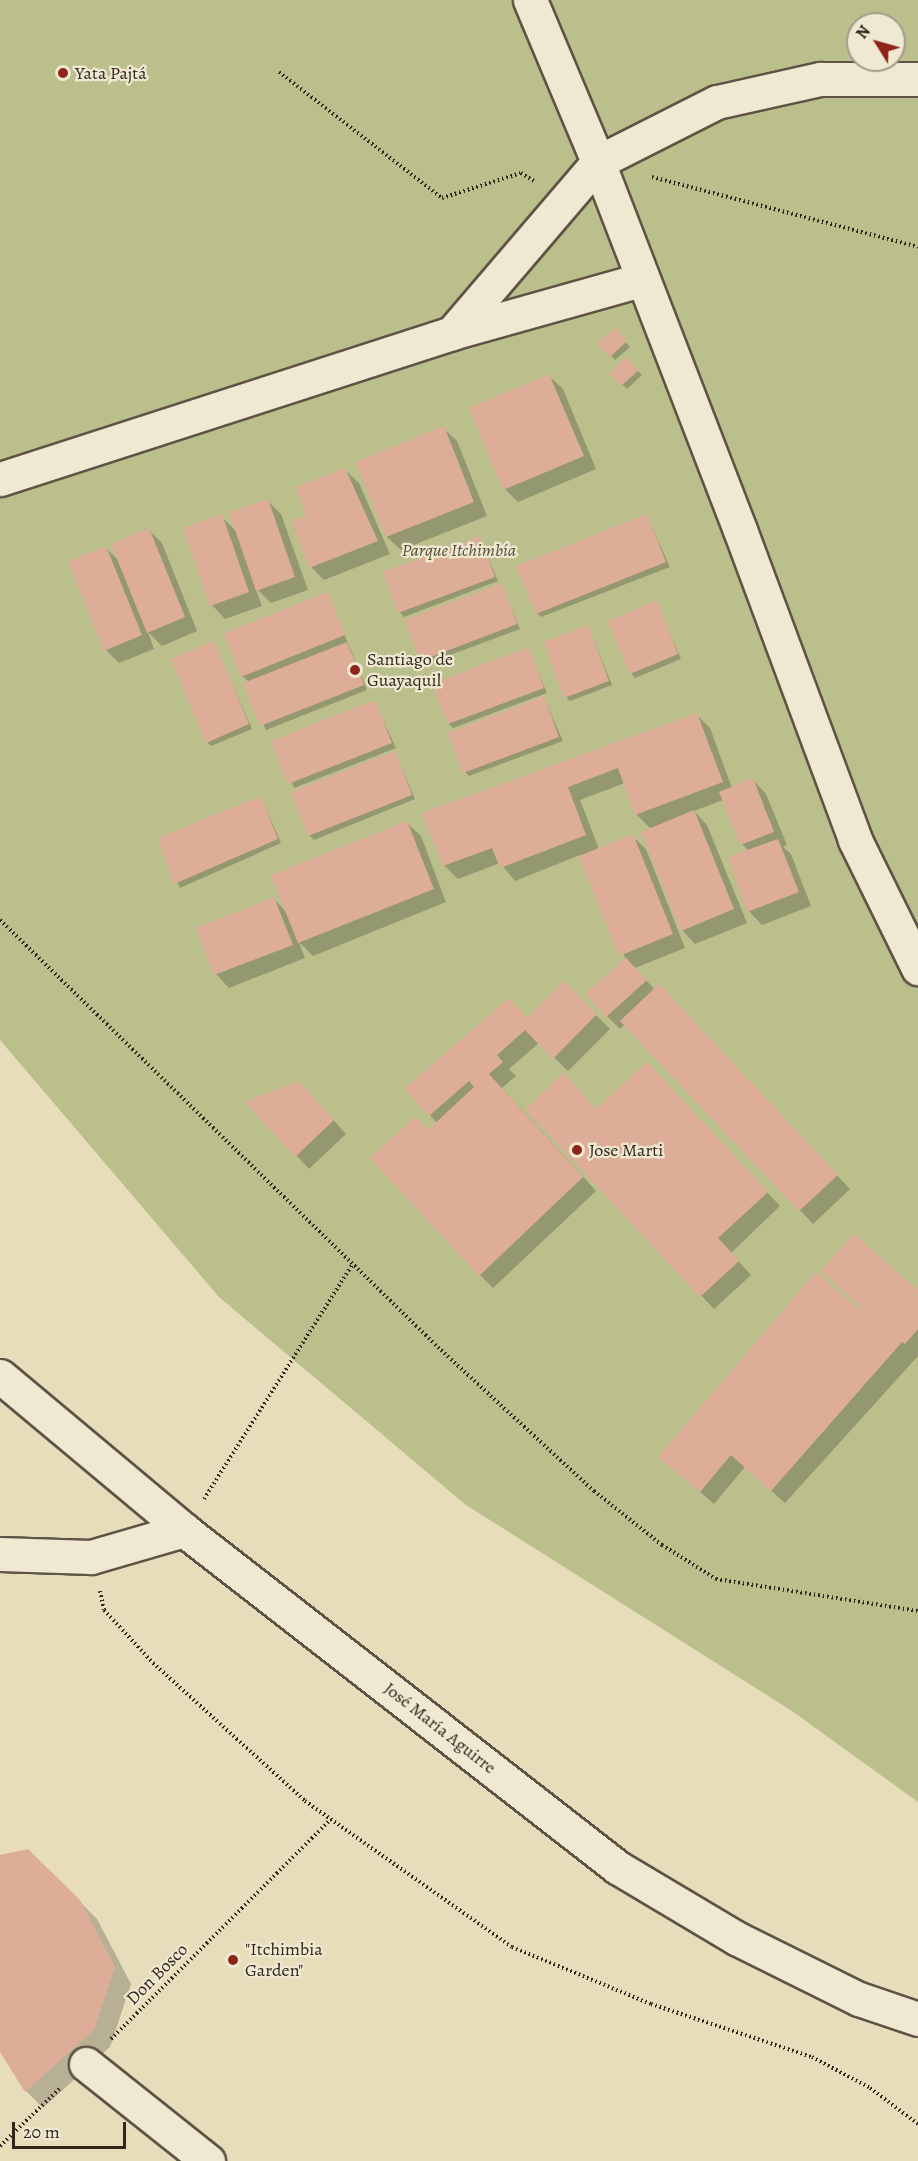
<!DOCTYPE html>
<meta charset="utf-8">
<style>
body{margin:0}
#map{position:relative;width:918px;height:2161px;overflow:hidden;background:#e7ddba;font-family:Alegreya,serif}
div>[style]{position:absolute}
.green>*{inset:0;background:#babf8c}
.shadow>*{inset:0;background:#0003}
.building>*{inset:0;background:#ddad98}
.path>*{height:4px;margin-top:-2px;transform-origin:0;background:repeating-linear-gradient(90deg,#31251d 0 1.5px,transparent 0 4.5px)}
.roads{filter:drop-shadow(2px 0 #5e5344) drop-shadow(-2px 0 #5e5344) drop-shadow(0 2px #5e5344) drop-shadow(0 -2px #5e5344)}
.minor>*{height:33px;margin:-16.5px;padding:0 16.5px;transform-origin:16.5px;border-radius:16.5px;background:#efe9d2}
.dots>*{width:16px;height:16px;translate:-50% -50%;box-sizing:border-box;border:3px solid #efe9d2;border-radius:50%}
span{translate:-50% -50%;white-space:nowrap;text-align:center;line-height:1.15;-webkit-text-stroke:4.5px #efe9d2;paint-order:stroke}
.poi-label{font-size:18px;color:#31251d}
.left{translate:0 -50%;text-align:left}
.park-label{font-size:18px;color:#534c39;font-style:italic}
.street-label{font-size:18px;color:#31251d}
.north{position:absolute;left:846px;top:12px;width:60px;height:60px;box-sizing:border-box;background:#efe9d2;border:2px solid #a39b8a;border-radius:50%;rotate:307deg;font-size:16px;font-weight:700;line-height:24px;text-align:center;color:#31251d}
.north::after{content:'';display:block;margin:auto;width:21px;height:27px;background:#8f2418;clip-path:polygon(50% 0,100% 100%,50% 72%,0 100%)}
.scale{position:absolute;left:12px;top:2122px;width:114px;height:27px;box-sizing:border-box;border:3px solid #31251d;border-top:0;padding-left:8px;font-size:18px;line-height:21px;white-space:nowrap;color:#31251d;-webkit-text-stroke:4px #efe9d2;paint-order:stroke}
</style>
<div id="map">
<div class="green">
<div style="clip-path:polygon(evenodd,0 0,918px 0,918px 1802px,792px 1711px,466px 1505px,219px 1297px,0 1040px,0 0,858px 24px,894px 24px,894px 60px,858px 60px,858px 24px)"></div>
</div>
<div class="shadow">
<div style="clip-path:polygon(615px 330px,630px 347px,615px 360px,600px 344px)"></div>
<div style="clip-path:polygon(626px 359px,642px 375px,627px 389px,611px 373px)"></div>
<div style="clip-path:polygon(549px 376px,563px 389px,596px 469px,518px 502px,505px 489px)"></div>
<div style="clip-path:polygon(443px 428px,457px 441px,487px 516px,401px 550px,387px 537px,358px 462px)"></div>
<div style="clip-path:polygon(345px 470px,359px 483px,390px 554px,324px 580px,311px 567px,308px 516px)"></div>
<div style="clip-path:polygon(267px 500px,281px 514px,308px 590px,271px 603px,255px 587px,262px 606px,225px 619px,212px 605px,185px 529px,221px 516px,237px 532px)"></div>
<div style="clip-path:polygon(647px 516px,670px 567px,541px 617px,537px 613px)"></div>
<div style="clip-path:polygon(149px 530px,162px 543px,197px 631px,162px 646px,148px 632px,154px 649px,119px 663px,106px 650px,106px 548px,120px 562px)"></div>
<div style="clip-path:polygon(479px 537px,498px 581px,404px 617px,400px 612px)"></div>
<div style="clip-path:polygon(501px 585px,520px 629px,426px 664px,422px 660px)"></div>
<div style="clip-path:polygon(328px 594px,367px 690px,266px 730px,245px 684px,249px 682px,242px 676px)"></div>
<div style="clip-path:polygon(656px 602px,681px 659px,635px 678px,631px 673px)"></div>
<div style="clip-path:polygon(588px 627px,612px 685px,570px 701px,566px 697px)"></div>
<div style="clip-path:polygon(214px 643px,252px 729px,211px 746px,207px 742px)"></div>
<div style="clip-path:polygon(528px 649px,547px 693px,453px 728px,449px 724px)"></div>
<div style="clip-path:polygon(544px 698px,563px 741px,469px 776px,465px 772px)"></div>
<div style="clip-path:polygon(374px 701px,396px 748px,294px 788px,273px 742px)"></div>
<div style="clip-path:polygon(697px 715px,710px 728px,732px 788px,753px 780px,766px 794px,787px 845px,783px 847px,791px 854px,811px 906px,762px 925px,749px 911px,749px 851px,742px 844px,723px 800px,694px 811px,707px 825px,747px 923px,695px 944px,682px 930px,651px 829px,636px 814px,625px 783px,580px 800px,599px 849px,632px 836px,646px 849px,685px 948px,635px 968px,655px 990px,672px 999px,850px 1189px,813px 1224px,625px 1024px,620px 1029px,607px 1016px,626px 960px,580px 855px,515px 881px,500px 863px,458px 879px,444px 865px,424px 814px)"></div>
<div style="clip-path:polygon(395px 753px,415px 799px,314px 840px,309px 835px)"></div>
<div style="clip-path:polygon(261px 797px,281px 843px,180px 888px,160px 839px)"></div>
<div style="clip-path:polygon(407px 823px,421px 836px,446px 902px,313px 956px,299px 942px,305px 958px,229px 988px,216px 974px,274px 899px,287px 913px)"></div>
<div style="clip-path:polygon(564px 983px,610px 1029px,568px 1071px,539px 1043px,509px 1069px,516px 1076px,502px 1088px,596px 1191px,493px 1288px,480px 1275px,428px 1132px,437px 1123px,430px 1115px)"></div>
<div style="clip-path:polygon(661px 1078px,780px 1206px,731px 1253px,751px 1275px,714px 1309px,527px 1109px,597px 1110px)"></div>
<div style="clip-path:polygon(312px 1096px,346px 1134px,309px 1169px,247px 1102px)"></div>
<div style="clip-path:polygon(918px 1292px,918px 1356px,785px 1503px,745px 1467px,714px 1504px,660px 1457px,862px 1307px)"></div>
<div style="clip-path:polygon(0 1856px,79px 1901px,97px 1919px,131px 1984px,110px 2047px,43px 2108px,26px 2091px,0 2050px)"></div>
</div>
<div class="building">
<div style="clip-path:polygon(615px 328px,627px 341px,610px 357px,597px 344px)"></div>
<div style="clip-path:polygon(626px 357px,639px 370px,621px 386px,609px 373px)"></div>
<div style="clip-path:polygon(549px 374px,584px 456px,503px 490px,469px 408px)"></div>
<div style="clip-path:polygon(444px 426px,474px 502px,386px 537px,356px 462px)"></div>
<div style="clip-path:polygon(345px 468px,378px 541px,309px 568px,292px 521px,306px 515px,296px 487px)"></div>
<div style="clip-path:polygon(268px 499px,295px 577px,256px 591px,229px 512px)"></div>
<div style="clip-path:polygon(222px 514px,249px 592px,210px 606px,183px 528px)"></div>
<div style="clip-path:polygon(647px 514px,666px 562px,536px 614px,516px 566px)"></div>
<div style="clip-path:polygon(149px 528px,185px 617px,147px 633px,111px 544px)"></div>
<div style="clip-path:polygon(480px 536px,495px 577px,398px 613px,383px 572px)"></div>
<div style="clip-path:polygon(106px 546px,142px 635px,104px 651px,68px 561px)"></div>
<div style="clip-path:polygon(502px 583px,517px 624px,420px 661px,405px 620px)"></div>
<div style="clip-path:polygon(328px 592px,345px 635px,241px 677px,224px 633px)"></div>
<div style="clip-path:polygon(657px 600px,678px 654px,630px 674px,608px 621px)"></div>
<div style="clip-path:polygon(588px 625px,609px 681px,564px 698px,544px 642px)"></div>
<div style="clip-path:polygon(214px 641px,249px 724px,206px 743px,171px 659px)"></div>
<div style="clip-path:polygon(347px 642px,364px 685px,260px 726px,243px 683px)"></div>
<div style="clip-path:polygon(529px 647px,544px 688px,448px 724px,432px 684px)"></div>
<div style="clip-path:polygon(544px 696px,559px 737px,463px 773px,448px 733px)"></div>
<div style="clip-path:polygon(375px 700px,392px 743px,288px 784px,271px 741px)"></div>
<div style="clip-path:polygon(697px 713px,723px 782px,635px 815px,618px 768px,568px 787px,586px 835px,500px 868px,492px 848px,443px 866px,422px 813px)"></div>
<div style="clip-path:polygon(395px 751px,412px 795px,308px 836px,291px 792px)"></div>
<div style="clip-path:polygon(753px 778px,774px 832px,740px 845px,719px 792px)"></div>
<div style="clip-path:polygon(261px 796px,278px 839px,174px 884px,158px 838px)"></div>
<div style="clip-path:polygon(694px 810px,734px 909px,681px 931px,641px 832px)"></div>
<div style="clip-path:polygon(407px 821px,434px 889px,298px 943px,271px 875px)"></div>
<div style="clip-path:polygon(633px 834px,673px 934px,619px 956px,579px 856px)"></div>
<div style="clip-path:polygon(778px 839px,799px 892px,747px 912px,728px 857px)"></div>
<div style="clip-path:polygon(274px 897px,293px 945px,214px 975px,196px 928px)"></div>
<div style="clip-path:polygon(626px 958px,647px 980px,606px 1017px,585px 994px)"></div>
<div style="clip-path:polygon(564px 981px,597px 1014px,553px 1059px,525px 1030px,497px 1055px,503px 1062px,489px 1074px,583px 1177px,479px 1276px,370px 1158px,415px 1117px,428px 1130px,474px 1087px,469px 1081px,429px 1116px,404px 1089px,509px 998px,527px 1018px)"></div>
<div style="clip-path:polygon(659px 984px,838px 1175px,799px 1211px,620px 1021px)"></div>
<div style="clip-path:polygon(647px 1062px,768px 1192px,718px 1238px,739px 1261px,700px 1297px,525px 1109px,564px 1073px,596px 1109px)"></div>
<div style="clip-path:polygon(299px 1081px,334px 1120px,295px 1157px,245px 1102px)"></div>
<div style="clip-path:polygon(854px 1234px,918px 1290px,918px 1329px,905px 1344px,902px 1342px,771px 1491px,731px 1455px,700px 1492px,658px 1457px,816px 1272px,859px 1309px,861px 1306px,821px 1271px)"></div>
<div style="clip-path:polygon(28px 1849px,80px 1900px,115px 1967px,94px 2030px,25px 2092px,0 2052px,0 1855px)"></div>
</div>
<div class="path">
<div style="left:279px;top:72px;width:206px;rotate:37.7deg"></div>
<div style="left:442px;top:198px;width:83px;rotate:-17.6deg"></div>
<div style="left:521px;top:173px;width:15px;rotate:32deg"></div>
<div style="left:652px;top:177px;width:275px;rotate:14.7deg"></div>
<div style="left:0;top:920px;width:616px;rotate:44.28deg"></div>
<div style="left:441px;top:1350px;width:208px;rotate:42.7deg"></div>
<div style="left:594px;top:1491px;width:87px;rotate:38.5deg"></div>
<div style="left:662px;top:1545px;width:64px;rotate:32.2deg"></div>
<div style="left:716px;top:1579px;width:205px;rotate:9deg"></div>
<div style="left:204px;top:1499px;width:277px;rotate:-57.7deg"></div>
<div style="left:100px;top:1591px;width:19px;rotate:78deg"></div>
<div style="left:104px;top:1610px;width:72px;rotate:47.2deg"></div>
<div style="left:153px;top:1663px;width:205px;rotate:42.2deg"></div>
<div style="left:305px;top:1801px;width:253px;rotate:35.2deg"></div>
<div style="left:512px;top:1947px;width:150px;rotate:22.3deg"></div>
<div style="left:651px;top:2004px;width:169px;rotate:18.2deg"></div>
<div style="left:812px;top:2057px;width:66px;rotate:28.1deg"></div>
<div style="left:870px;top:2088px;width:60px;rotate:36.9deg"></div>
<div style="left:111px;top:2039px;width:311px;rotate:-45deg"></div>
<div style="left:0;top:2146px;width:83px;rotate:-44deg"></div>
</div>
<div class="roads">
<div class="minor">
<div style="left:530px;top:0;width:176px;rotate:67.2deg"></div>
<div style="left:598px;top:162px;width:394px;rotate:68.9deg"></div>
<div style="left:740px;top:530px;width:331px;rotate:69.6deg"></div>
<div style="left:855px;top:840px;width:143px;rotate:63.8deg"></div>
<div style="left:452px;top:333px;width:225px;rotate:-49.5deg"></div>
<div style="left:598px;top:162px;width:133px;rotate:-26.8deg"></div>
<div style="left:717px;top:102px;width:106px;rotate:-12.6deg"></div>
<div style="left:820px;top:79px;width:98px"></div>
<div style="left:0;top:479px;width:475px;rotate:-17.9deg"></div>
<div style="left:452px;top:333px;width:196px;rotate:-15.7deg"></div>
<div style="left:0;top:1376px;width:240px;rotate:39.9deg"></div>
<div style="left:184px;top:1530px;width:549px;rotate:37.89deg"></div>
<div style="left:617px;top:1867px;width:139px;rotate:30.8deg"></div>
<div style="left:736px;top:1938px;width:137px;rotate:26.4deg"></div>
<div style="left:859px;top:1999px;width:62px;rotate:18.7deg"></div>
<div style="left:0;top:1554px;width:91px;rotate:1.9deg"></div>
<div style="left:91px;top:1557px;width:97px;rotate:-16.2deg"></div>
<div style="left:86px;top:2064px;width:156px;rotate:38.5deg"></div>
</div>
</div>
<div class="dots">
<div style="left:63px;top:73px;background:#8f2418"></div>
<div style="left:355px;top:670px;background:#8f2418"></div>
<div style="left:577px;top:1150px;background:#8f2418"></div>
<div style="left:233px;top:1960px;background:#8f2418"></div>
</div>
<div class="poi-label">
<span class="left" style="left:75px;top:73px">Yata Pajtá</span>
<span class="left" style="left:367px;top:670px">Santiago de<br>Guayaquil</span>
<span class="left" style="left:589px;top:1150px">Jose Marti</span>
<span class="left" style="left:245px;top:1960px">"Itchimbia<br>Garden"</span>
</div>
<div class="park-label">
<span style="left:459px;top:550px">Parque Itchimbía</span>
</div>
<div class="street-label">
<span style="left:440px;top:1728px;rotate:38deg">José María Aguirre</span>
<span style="left:157px;top:1974px;rotate:-45deg">Don Bosco</span>
</div>
<div class="north">N</div>
<div class="scale">20 m</div>
</div>
